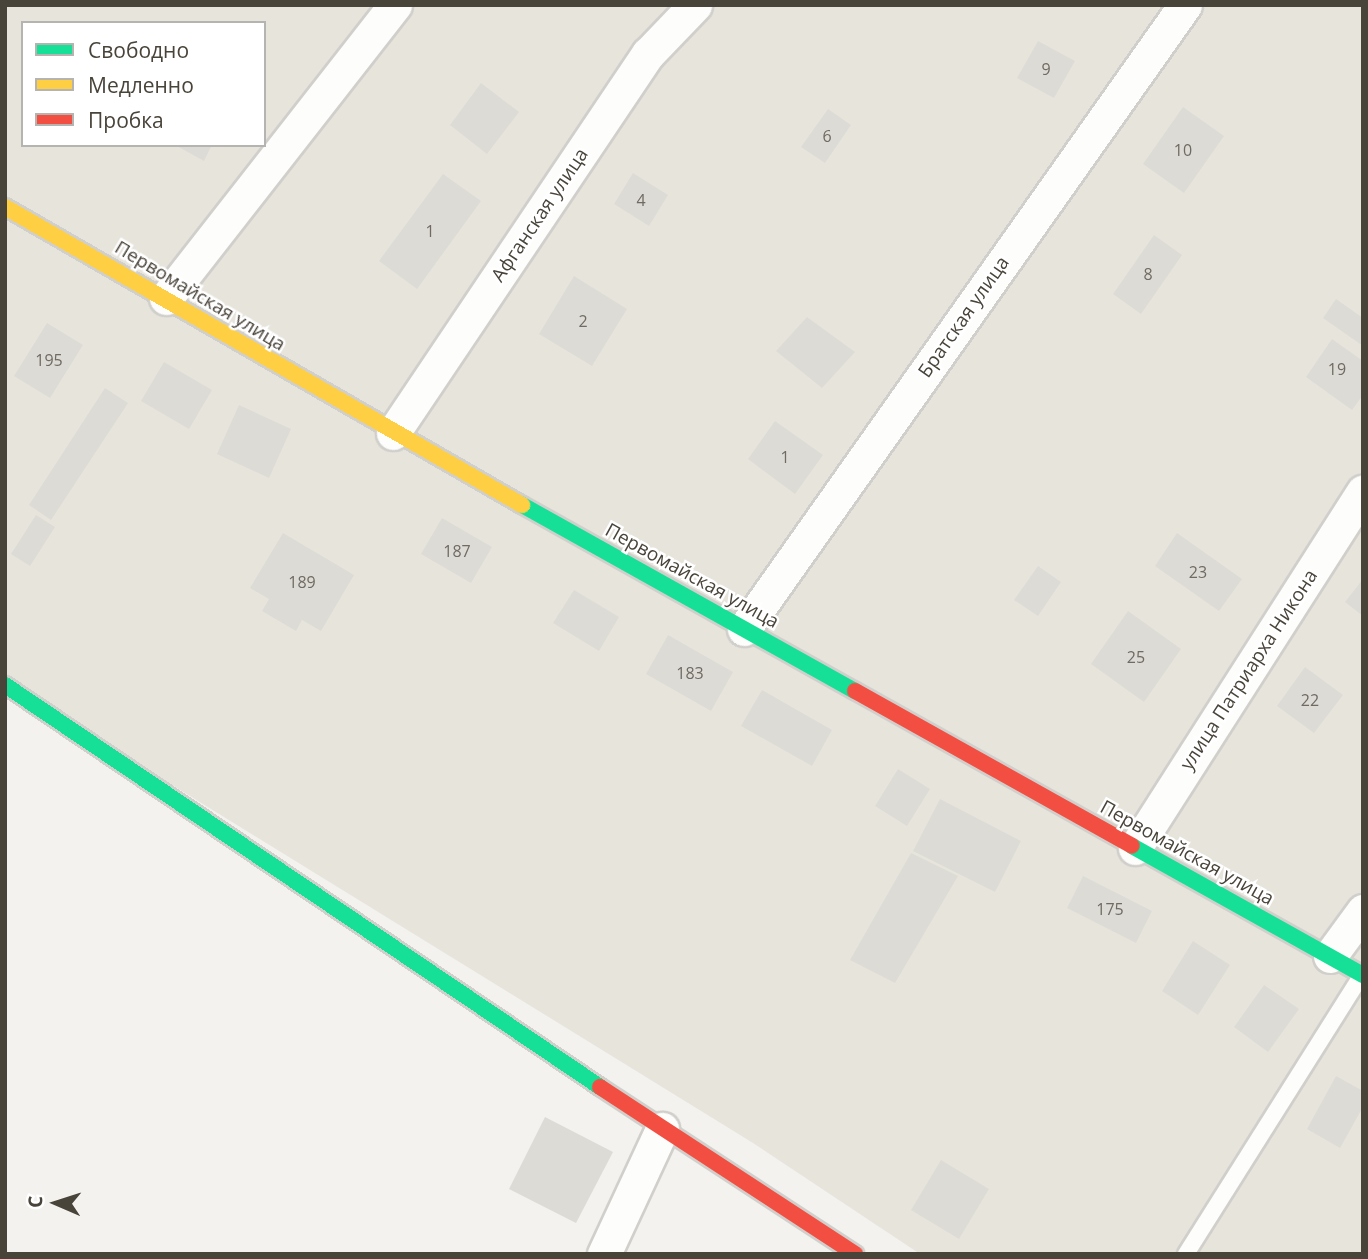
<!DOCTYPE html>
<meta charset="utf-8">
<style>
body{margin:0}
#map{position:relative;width:1368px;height:1259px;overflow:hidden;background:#f3f2ee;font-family:"Open Sans",sans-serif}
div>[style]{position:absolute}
.residential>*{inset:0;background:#e7e4dc}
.building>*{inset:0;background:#dddbd6}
.roads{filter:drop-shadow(2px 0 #d1cfcb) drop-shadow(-2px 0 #d1cfcb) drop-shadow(0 2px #d1cfcb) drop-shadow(0 -2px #d1cfcb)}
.lane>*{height:16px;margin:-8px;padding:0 8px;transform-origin:8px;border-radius:8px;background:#fdfdfc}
.street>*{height:33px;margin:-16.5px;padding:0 16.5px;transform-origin:16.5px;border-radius:16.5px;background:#fdfdfc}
.fast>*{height:16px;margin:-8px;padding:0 8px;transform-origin:8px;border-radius:8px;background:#16e098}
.slow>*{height:16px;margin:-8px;padding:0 8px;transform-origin:8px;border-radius:8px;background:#ffcf43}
.jam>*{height:16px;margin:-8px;padding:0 8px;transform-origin:8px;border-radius:8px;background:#f24e42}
span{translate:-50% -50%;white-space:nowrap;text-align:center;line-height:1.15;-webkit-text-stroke:5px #fff;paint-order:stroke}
.number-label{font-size:16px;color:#6f6a62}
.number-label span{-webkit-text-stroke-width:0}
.street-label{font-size:19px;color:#49443a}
.frame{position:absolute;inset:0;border:7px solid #49443a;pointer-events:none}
.legend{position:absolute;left:21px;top:21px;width:245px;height:126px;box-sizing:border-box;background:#fff;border:2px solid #b6b4b0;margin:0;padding:9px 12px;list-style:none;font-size:21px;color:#49443a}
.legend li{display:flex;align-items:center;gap:14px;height:35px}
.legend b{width:35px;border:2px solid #b6b4b0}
.north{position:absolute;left:21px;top:1168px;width:70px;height:70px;-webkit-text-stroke:5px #fff;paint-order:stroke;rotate:273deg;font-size:19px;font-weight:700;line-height:28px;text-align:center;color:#49443a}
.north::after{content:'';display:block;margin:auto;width:24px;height:32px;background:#49443a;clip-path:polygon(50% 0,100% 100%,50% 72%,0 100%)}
</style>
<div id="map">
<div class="residential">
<div style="clip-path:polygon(evenodd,5px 5px,1363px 5px,1363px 1254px,920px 1254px,753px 1143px,5px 682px,5px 5px,23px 23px,264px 23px,264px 145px,23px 145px,23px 23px)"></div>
</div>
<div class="building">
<div style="clip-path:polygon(1038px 41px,1075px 61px,1054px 98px,1017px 78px)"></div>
<div style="clip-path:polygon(481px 83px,519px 112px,487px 154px,450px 125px)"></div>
<div style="clip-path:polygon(1183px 107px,1224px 136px,1184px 193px,1143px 164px)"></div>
<div style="clip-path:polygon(828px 109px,851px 125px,825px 163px,801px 147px)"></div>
<div style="clip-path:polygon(175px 145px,212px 145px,204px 161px)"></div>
<div style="clip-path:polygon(633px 173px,668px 195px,649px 226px,614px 204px)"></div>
<div style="clip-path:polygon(443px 174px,481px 201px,417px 289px,379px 261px)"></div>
<div style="clip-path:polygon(1154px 235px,1182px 255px,1141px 314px,1113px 294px)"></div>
<div style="clip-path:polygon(574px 276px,627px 309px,592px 366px,539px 334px)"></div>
<div style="clip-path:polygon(1336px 299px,1363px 318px,1363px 346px,1323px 318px)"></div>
<div style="clip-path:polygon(807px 317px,855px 352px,822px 388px,776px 351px)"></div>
<div style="clip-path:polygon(47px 323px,83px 345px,50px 398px,14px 376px)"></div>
<div style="clip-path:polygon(1332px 339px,1363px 361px,1363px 395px,1352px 410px,1306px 377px)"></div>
<div style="clip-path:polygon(164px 362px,212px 390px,189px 429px,141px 401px)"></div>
<div style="clip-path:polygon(105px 388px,128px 403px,51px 520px,29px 505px)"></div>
<div style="clip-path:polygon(239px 405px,291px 429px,269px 478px,217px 454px)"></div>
<div style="clip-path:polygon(775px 421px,823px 455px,795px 494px,748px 459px)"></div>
<div style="clip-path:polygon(36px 515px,55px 527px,30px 566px,11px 554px)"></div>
<div style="clip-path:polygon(442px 518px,492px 547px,471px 583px,421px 554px)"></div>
<div style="clip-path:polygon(283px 533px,354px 575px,321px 631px,302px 620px,296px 631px,262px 611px,269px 599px,250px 588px)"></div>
<div style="clip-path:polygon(1177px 533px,1242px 579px,1219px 611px,1155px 566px)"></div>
<div style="clip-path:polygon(1038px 566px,1061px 582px,1038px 616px,1014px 600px)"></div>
<div style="clip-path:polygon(1363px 579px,1363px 616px,1345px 602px)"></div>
<div style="clip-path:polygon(574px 590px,619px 617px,599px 651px,553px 623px)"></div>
<div style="clip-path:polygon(1128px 611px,1181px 649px,1144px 702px,1091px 664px)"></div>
<div style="clip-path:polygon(668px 635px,733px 672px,711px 711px,646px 674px)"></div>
<div style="clip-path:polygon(1305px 667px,1343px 695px,1314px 733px,1277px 706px)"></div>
<div style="clip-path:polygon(762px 690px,832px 730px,812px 766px,741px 726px)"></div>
<div style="clip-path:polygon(898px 769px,930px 789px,907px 826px,875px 806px)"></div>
<div style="clip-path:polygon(940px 799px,1021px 841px,995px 892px,913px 851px)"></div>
<div style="clip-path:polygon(911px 853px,958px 876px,895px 983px,850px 960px)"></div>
<div style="clip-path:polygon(1083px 876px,1152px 911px,1136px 943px,1067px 908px)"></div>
<div style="clip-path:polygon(1193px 941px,1230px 965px,1198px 1015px,1162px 991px)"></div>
<div style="clip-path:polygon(1264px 985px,1299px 1009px,1268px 1052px,1234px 1027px)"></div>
<div style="clip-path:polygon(1336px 1076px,1363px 1091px,1363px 1107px,1340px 1148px,1307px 1129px)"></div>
<div style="clip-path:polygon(545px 1117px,613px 1152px,576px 1223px,509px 1189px)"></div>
<div style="clip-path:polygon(941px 1160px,989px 1189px,959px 1239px,911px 1210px)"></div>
</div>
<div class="roads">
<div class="lane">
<div style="left:1186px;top:1254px;width:331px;rotate:-57.8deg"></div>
</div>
<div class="street">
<div style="left:166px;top:298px;width:372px;rotate:-52deg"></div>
<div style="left:393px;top:433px;width:457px;rotate:-56.1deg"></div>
<div style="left:648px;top:54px;width:68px;rotate:-46.2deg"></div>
<div style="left:744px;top:629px;width:764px;rotate:-54.75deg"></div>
<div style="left:1135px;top:848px;width:423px;rotate:-57.4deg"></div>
<div style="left:1330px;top:956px;width:56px;rotate:-53.7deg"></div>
<div style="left:604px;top:1254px;width:138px;rotate:-65.1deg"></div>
</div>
<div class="fast">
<div style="left:522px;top:505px;width:381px;rotate:29.2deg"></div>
<div style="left:5px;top:685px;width:718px;rotate:34.04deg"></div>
<div style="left:1132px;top:846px;width:265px;rotate:29.2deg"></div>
</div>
<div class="slow">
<div style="left:5px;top:207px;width:597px;rotate:29.96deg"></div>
</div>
<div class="jam">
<div style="left:855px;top:691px;width:317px;rotate:29.2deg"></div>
<div style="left:600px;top:1087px;width:305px;rotate:33.2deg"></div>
</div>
</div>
<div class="number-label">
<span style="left:1046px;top:69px">9</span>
<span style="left:827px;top:136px">6</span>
<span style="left:1183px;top:150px">10</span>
<span style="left:641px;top:200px">4</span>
<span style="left:430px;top:231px">1</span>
<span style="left:1148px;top:274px">8</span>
<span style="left:583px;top:321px">2</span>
<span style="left:49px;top:360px">195</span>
<span style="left:1337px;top:369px">19</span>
<span style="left:785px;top:457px">1</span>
<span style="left:457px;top:551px">187</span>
<span style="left:1198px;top:572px">23</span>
<span style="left:302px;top:582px">189</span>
<span style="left:1136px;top:657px">25</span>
<span style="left:690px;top:673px">183</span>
<span style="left:1310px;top:700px">22</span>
<span style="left:1110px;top:909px">175</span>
</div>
<div class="street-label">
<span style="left:540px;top:215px;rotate:-56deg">Афганская улица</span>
<span style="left:200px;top:296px;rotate:31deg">Первомайская улица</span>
<span style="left:964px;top:317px;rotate:-55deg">Братская улица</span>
<span style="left:692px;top:576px;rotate:29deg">Первомайская улица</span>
<span style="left:1249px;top:670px;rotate:-57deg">улица Патриарха Никона</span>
<span style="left:1187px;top:853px;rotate:29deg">Первомайская улица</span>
</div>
<div class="frame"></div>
<ul class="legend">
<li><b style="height:9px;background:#16e098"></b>Свободно</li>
<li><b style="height:9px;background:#ffcf43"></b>Медленно</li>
<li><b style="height:9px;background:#f24e42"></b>Пробка</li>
</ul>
<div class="north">С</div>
</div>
